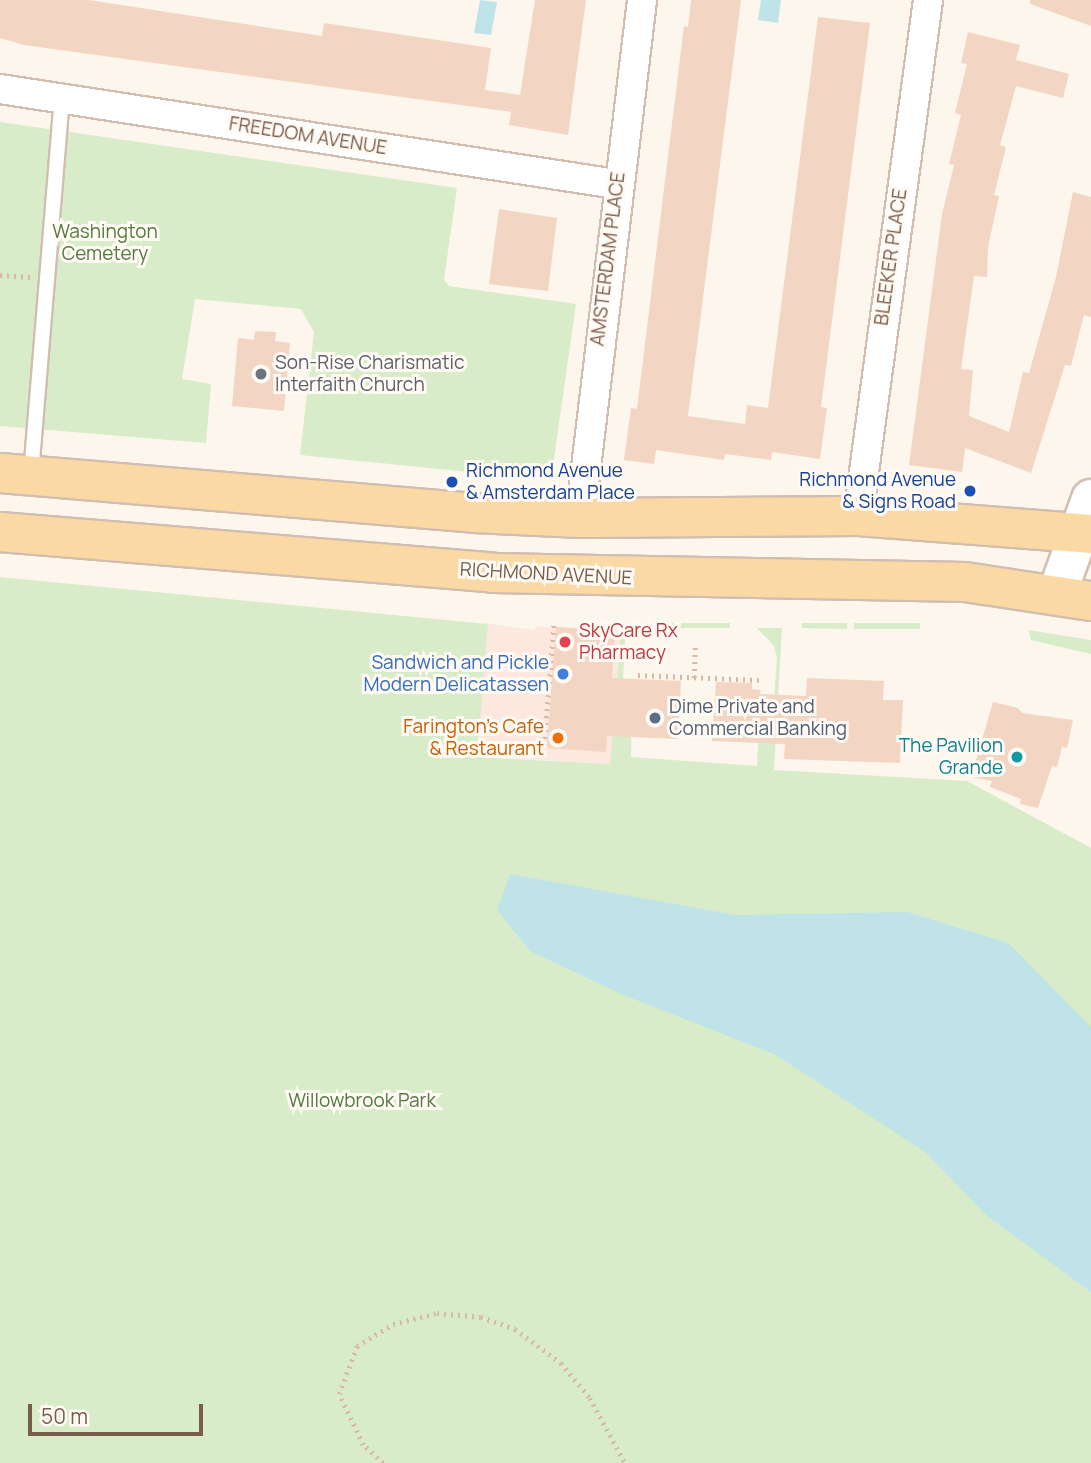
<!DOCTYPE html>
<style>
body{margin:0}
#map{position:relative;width:1091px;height:1463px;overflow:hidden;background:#fdf6ec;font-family:Manrope,sans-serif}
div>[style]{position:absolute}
.commercial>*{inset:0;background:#fde8e0}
.green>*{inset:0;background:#d8ecc9}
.water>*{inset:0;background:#bfe3e8}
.building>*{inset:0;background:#f3d5c3}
.path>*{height:4.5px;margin-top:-2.25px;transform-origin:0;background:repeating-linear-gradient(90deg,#d9b8a5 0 2px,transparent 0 7px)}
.roads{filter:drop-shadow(2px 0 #d1beb0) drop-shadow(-2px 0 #d1beb0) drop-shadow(0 2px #d1beb0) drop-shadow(0 -2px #d1beb0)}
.lane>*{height:14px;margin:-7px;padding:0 7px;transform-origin:7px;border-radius:7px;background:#fff}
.street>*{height:28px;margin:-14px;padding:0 14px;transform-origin:14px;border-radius:14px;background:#fff}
.secondary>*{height:38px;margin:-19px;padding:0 19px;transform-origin:19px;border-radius:19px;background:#fff}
.primary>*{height:38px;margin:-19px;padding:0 19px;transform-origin:19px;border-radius:19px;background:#fbd9a5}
.dots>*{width:19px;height:19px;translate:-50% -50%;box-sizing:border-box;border:4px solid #fffaf3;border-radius:50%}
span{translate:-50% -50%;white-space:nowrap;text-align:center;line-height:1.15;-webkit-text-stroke:6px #fffaf3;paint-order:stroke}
.street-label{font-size:19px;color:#7a5c4d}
.park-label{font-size:19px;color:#537a41}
.worship-label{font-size:19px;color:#5b616d}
.left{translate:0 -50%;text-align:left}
.transit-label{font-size:19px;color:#164399}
.right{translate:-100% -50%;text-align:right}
.health-label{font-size:19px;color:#be3a42}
.shop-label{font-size:19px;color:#366cbe}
.service-label{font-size:19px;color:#4e5e75}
.food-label{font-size:19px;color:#c56008}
.culture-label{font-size:19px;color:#0d838f}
.scale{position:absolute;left:28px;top:1404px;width:175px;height:32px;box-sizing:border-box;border:4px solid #7a5c4d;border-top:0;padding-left:9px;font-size:21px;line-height:24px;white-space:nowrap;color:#7a5c4d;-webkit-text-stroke:5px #fffaf3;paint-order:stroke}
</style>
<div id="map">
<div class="commercial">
<div style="clip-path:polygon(485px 623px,534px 630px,536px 626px,621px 632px,610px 764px,473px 756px)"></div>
</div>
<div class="green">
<div style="clip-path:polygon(0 122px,457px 188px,444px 280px,449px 286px,576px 304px,551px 480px,300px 455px,314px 332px,301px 309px,195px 299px,182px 379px,211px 384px,206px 443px,0 426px)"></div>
<div style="clip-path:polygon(0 577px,488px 624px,477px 757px,610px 764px,621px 629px,626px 629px,621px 711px,632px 720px,631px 757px,757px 766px,759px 725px,773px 714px,777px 657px,774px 646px,757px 628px,782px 628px,774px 770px,967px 781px,1091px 848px,1091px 1463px,0 1463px)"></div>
<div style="clip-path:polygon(657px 623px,730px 623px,730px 628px,657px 628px)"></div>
<div style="clip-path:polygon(802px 623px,847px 623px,847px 629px,802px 628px)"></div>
<div style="clip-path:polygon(854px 623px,920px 623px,920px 629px,854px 629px)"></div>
<div style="clip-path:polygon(1028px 630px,1091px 640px,1091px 654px,1031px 640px)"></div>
</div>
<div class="water">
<div style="clip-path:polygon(480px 0,497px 2px,491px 35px,474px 33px)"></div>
<div style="clip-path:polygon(761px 0,781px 0,778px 23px,758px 20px)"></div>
<div style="clip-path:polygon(510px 874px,735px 915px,907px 912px,1008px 943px,1091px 1027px,1091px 1292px,987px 1216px,925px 1152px,776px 1055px,621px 994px,530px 951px,497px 910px)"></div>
</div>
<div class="building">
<div style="clip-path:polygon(0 0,89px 0,322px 36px,324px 23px,491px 48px,485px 90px,520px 95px,535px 0,586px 0,568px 135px,509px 125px,511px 112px,24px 45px,0 38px)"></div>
<div style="clip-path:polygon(691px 0,741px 0,688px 416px,745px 424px,747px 405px,768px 408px,818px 17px,870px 23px,821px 407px,827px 408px,820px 459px,772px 452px,771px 460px,725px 454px,724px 460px,656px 450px,654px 464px,624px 460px,631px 408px,637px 409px,684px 26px,688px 27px)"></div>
<div style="clip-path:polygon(1030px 0,1091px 0,1091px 26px,1030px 4px)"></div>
<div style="clip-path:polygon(968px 32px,1020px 45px,1016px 60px,1069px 74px,1063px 98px,1016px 86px,1000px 145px,1006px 147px,994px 195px,999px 196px,988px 247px,987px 277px,974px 276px,961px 369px,973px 370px,969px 416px,1009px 432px,1023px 372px,1029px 373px,1056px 277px,1073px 192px,1091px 197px,1091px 317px,1084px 315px,1071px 366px,1065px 365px,1031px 473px,965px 448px,962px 472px,909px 465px,942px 214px,954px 165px,949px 164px,961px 115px,955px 113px,967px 64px,961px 63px)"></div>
<div style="clip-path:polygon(499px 209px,557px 218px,548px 291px,489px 284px)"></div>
<div style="clip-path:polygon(255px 331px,276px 332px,275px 341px,290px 343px,284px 411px,232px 406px,238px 338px,254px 340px)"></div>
<div style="clip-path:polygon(556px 627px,615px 631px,612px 678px,681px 681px,678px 739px,607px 736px,606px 752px,547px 748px)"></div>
<div style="clip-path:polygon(807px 678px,884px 681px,883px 700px,903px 700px,900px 763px,784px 759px,785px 744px,712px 741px,716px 682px,752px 683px,752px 689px,761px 690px,760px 694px,806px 696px)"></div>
<div style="clip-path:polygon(993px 702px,1018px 708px,1022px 713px,1073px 720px,1067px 748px,1062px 747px,1057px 767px,1052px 766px,1038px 808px,1020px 804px,1021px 799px,990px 787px,992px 781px,971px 777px)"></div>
</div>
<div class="path">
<div style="left:0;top:275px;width:31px;rotate:4deg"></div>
<div style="left:638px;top:675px;width:121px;rotate:2.4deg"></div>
<div style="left:694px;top:678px;width:33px;rotate:-88deg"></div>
<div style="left:544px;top:746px;width:125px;rotate:-85.4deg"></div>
<div style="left:383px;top:1463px;width:27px;rotate:-138deg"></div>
<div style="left:363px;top:1445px;width:56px;rotate:-115.2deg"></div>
<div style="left:339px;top:1394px;width:51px;rotate:-69.4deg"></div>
<div style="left:357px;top:1346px;width:42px;rotate:-31.4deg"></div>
<div style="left:393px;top:1324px;width:45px;rotate:-14deg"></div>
<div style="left:437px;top:1313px;width:44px;rotate:5.2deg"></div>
<div style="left:481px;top:1317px;width:36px;rotate:19deg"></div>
<div style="left:515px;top:1329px;width:57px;rotate:36.5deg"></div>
<div style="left:561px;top:1363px;width:45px;rotate:50.4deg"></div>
<div style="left:590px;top:1398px;width:74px;rotate:61.7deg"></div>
</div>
<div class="roads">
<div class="lane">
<div style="left:31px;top:474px;width:377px;rotate:-85.3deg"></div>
</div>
<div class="street">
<div style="left:0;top:89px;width:623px;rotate:8.77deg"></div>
<div style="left:858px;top:516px;width:521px;rotate:-82.27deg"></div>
<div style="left:580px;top:518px;width:522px;rotate:-83.17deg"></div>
</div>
<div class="secondary">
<div style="left:1057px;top:594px;width:101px;rotate:-70.3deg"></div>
</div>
<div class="primary">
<div style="left:0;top:473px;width:476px;rotate:4.8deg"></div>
<div style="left:474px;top:513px;width:106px;rotate:2.7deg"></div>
<div style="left:580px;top:518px;width:278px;rotate:-0.4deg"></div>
<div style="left:858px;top:516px;width:234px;rotate:4.4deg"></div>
<div style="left:0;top:532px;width:496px;rotate:4.7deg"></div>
<div style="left:494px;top:573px;width:471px;rotate:1.1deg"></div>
<div style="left:965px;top:582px;width:127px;rotate:8.6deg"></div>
</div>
</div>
<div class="dots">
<div style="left:261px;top:374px;background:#6b7280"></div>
<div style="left:452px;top:482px;background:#1a4fb4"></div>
<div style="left:970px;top:491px;background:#1a4fb4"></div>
<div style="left:565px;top:642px;background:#e0444e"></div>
<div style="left:563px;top:674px;background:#3f7fe0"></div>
<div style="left:655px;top:718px;background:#5c6f8a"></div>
<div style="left:558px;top:738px;background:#e8710a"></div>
<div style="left:1017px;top:757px;background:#0f9aa8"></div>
</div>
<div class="street-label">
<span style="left:308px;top:136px;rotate:9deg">FREEDOM AVENUE</span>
<span style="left:891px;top:257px;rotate:-82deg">BLEEKER PLACE</span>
<span style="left:608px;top:259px;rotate:-83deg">AMSTERDAM PLACE</span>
<span style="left:546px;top:574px;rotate:3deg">RICHMOND AVENUE</span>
</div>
<div class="park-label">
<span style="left:105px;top:243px">Washington<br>Cemetery</span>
<span style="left:362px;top:1101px">Willowbrook Park</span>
</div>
<div class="worship-label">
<span class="left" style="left:275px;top:374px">Son-Rise Charismatic<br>Interfaith Church</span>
</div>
<div class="transit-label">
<span class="left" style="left:466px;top:482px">Richmond Avenue<br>&amp; Amsterdam Place</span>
<span class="right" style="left:956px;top:491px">Richmond Avenue<br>&amp; Signs Road</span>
</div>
<div class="health-label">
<span class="left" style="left:579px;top:642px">SkyCare Rx<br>Pharmacy</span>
</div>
<div class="shop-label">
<span class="right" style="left:549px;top:674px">Sandwich and Pickle<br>Modern Delicatassen</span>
</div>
<div class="service-label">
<span class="left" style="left:669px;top:718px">Dime Private and<br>Commercial Banking</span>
</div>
<div class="food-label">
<span class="right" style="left:544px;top:738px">Farington's Cafe<br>&amp; Restaurant</span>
</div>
<div class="culture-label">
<span class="right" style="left:1003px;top:757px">The Pavilion<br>Grande</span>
</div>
<div class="scale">50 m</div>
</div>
